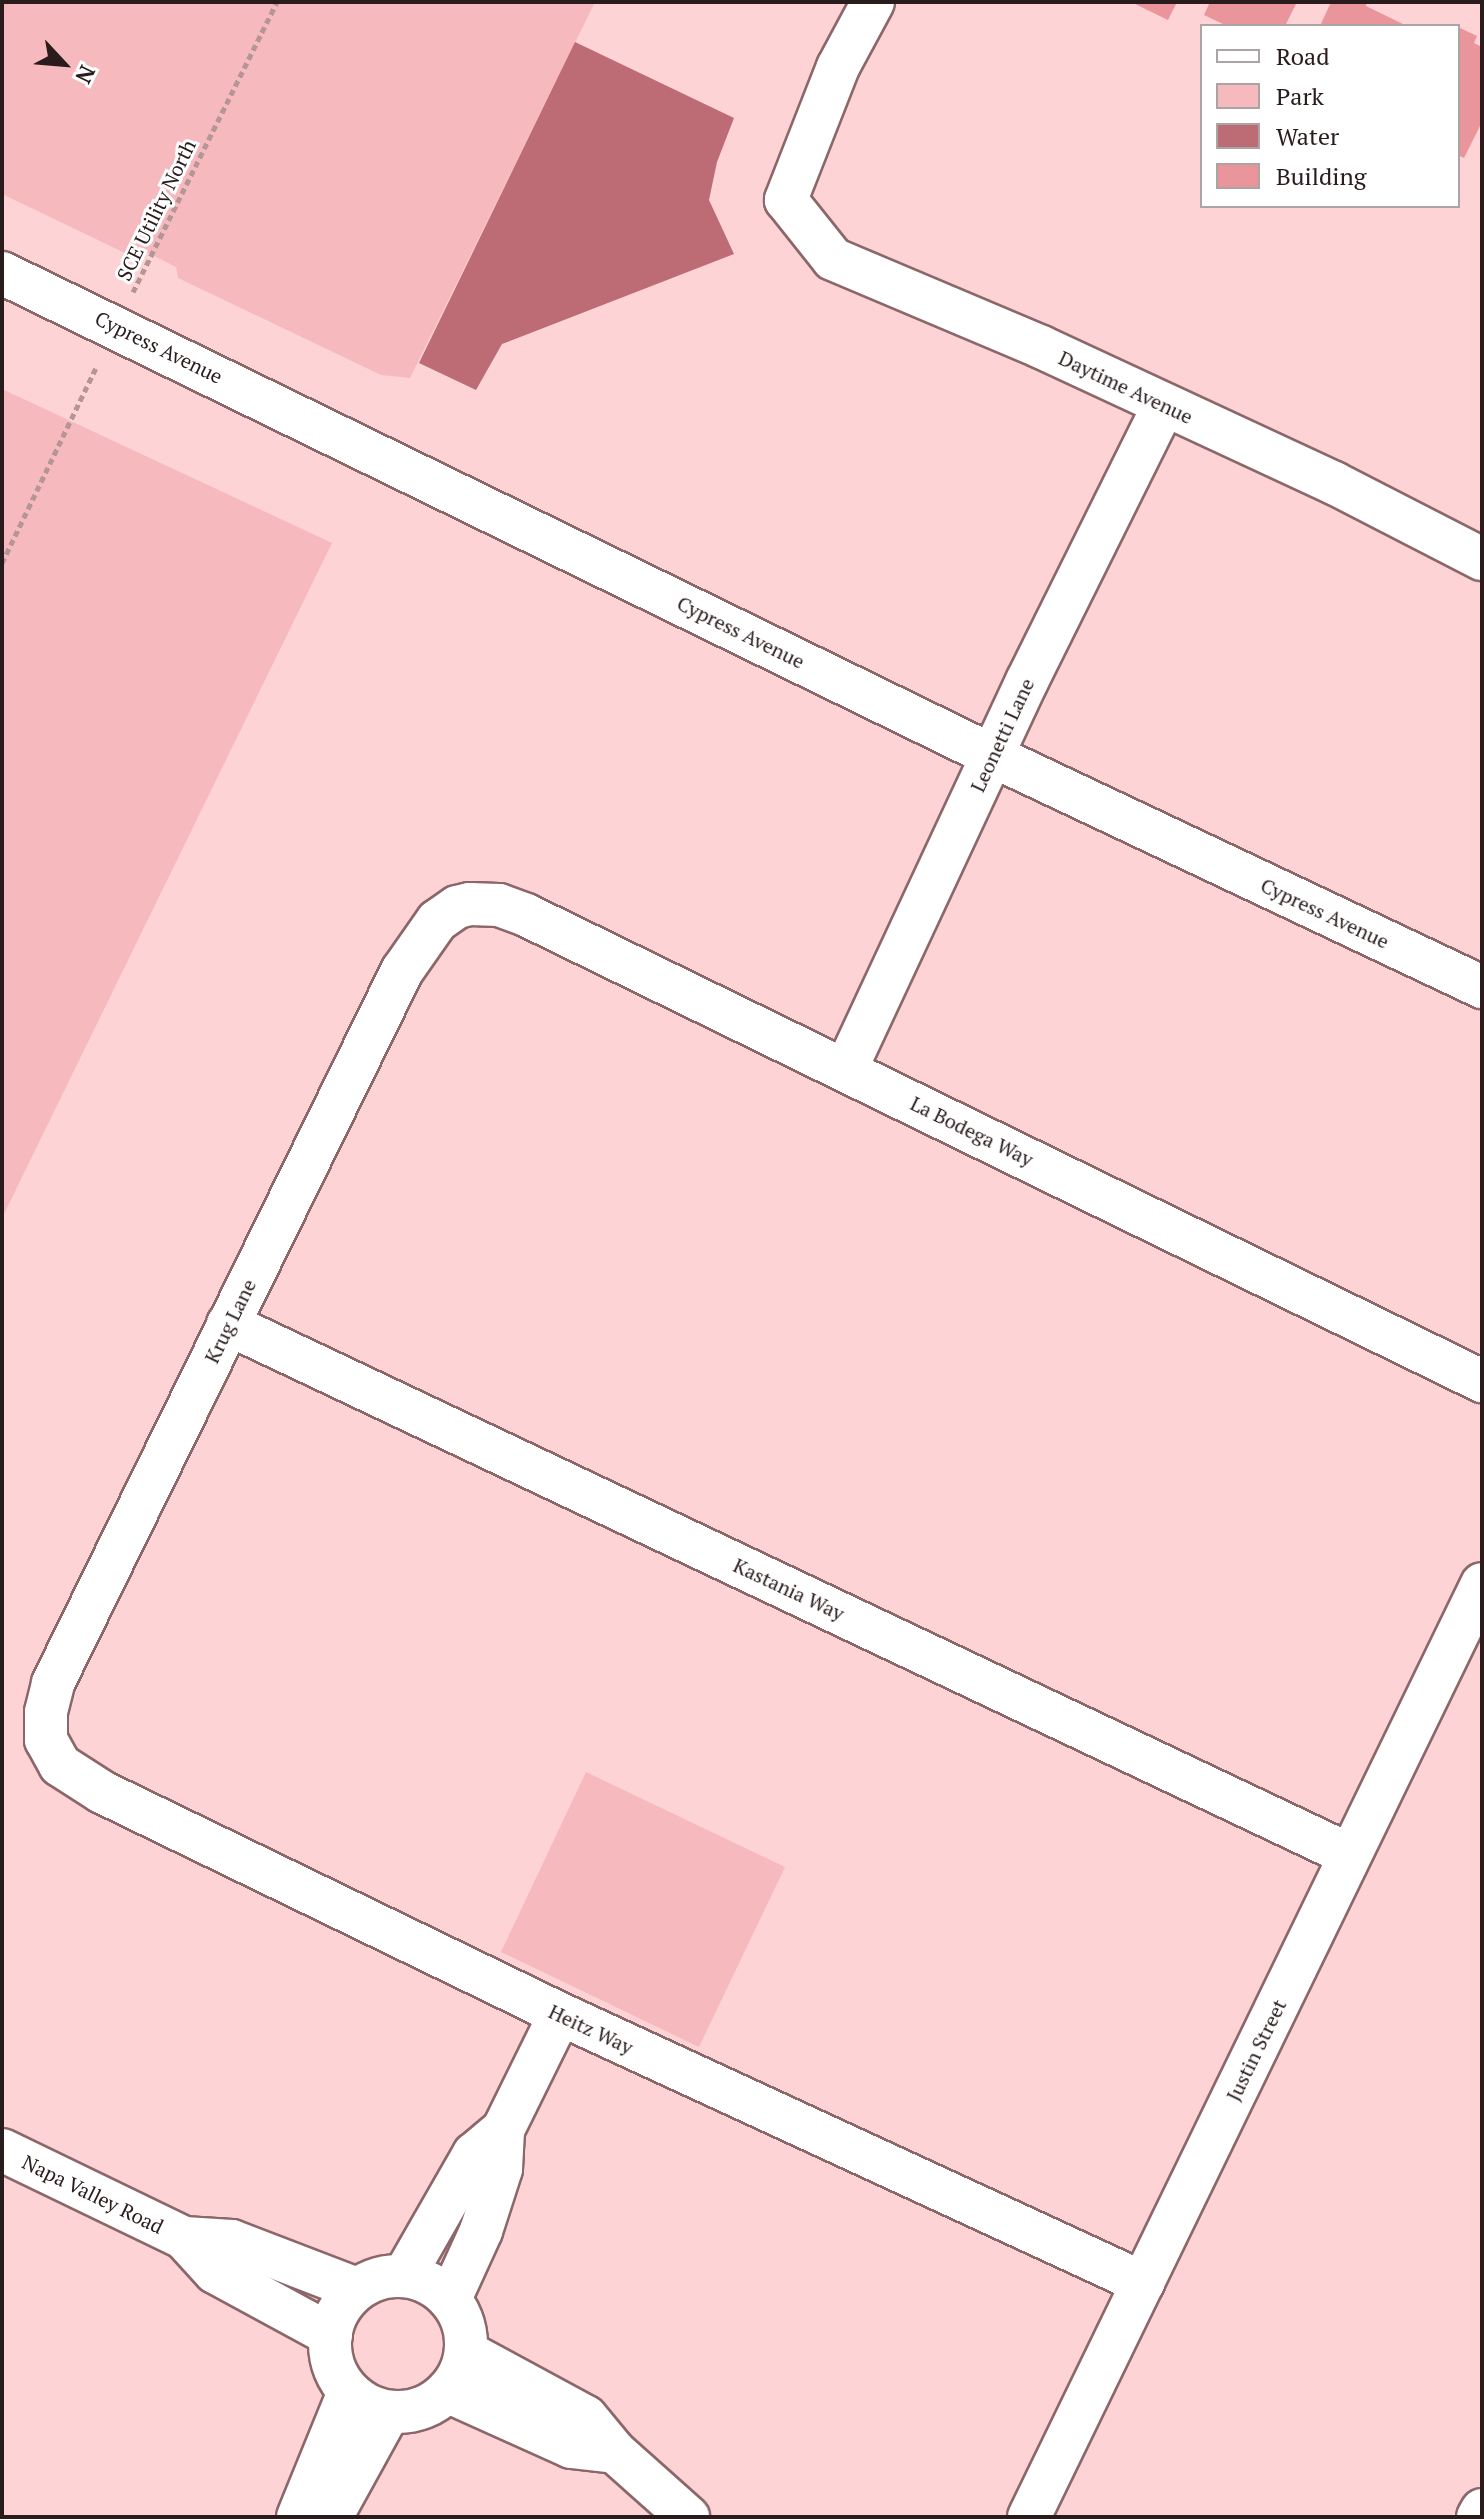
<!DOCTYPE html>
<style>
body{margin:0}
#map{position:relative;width:1484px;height:2519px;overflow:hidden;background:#fdd3d6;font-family:"PT Serif",serif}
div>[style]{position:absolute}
.green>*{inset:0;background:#f6b9be}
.water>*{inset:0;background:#bd6b74}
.building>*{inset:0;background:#ea949c}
.path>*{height:5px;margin-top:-2.5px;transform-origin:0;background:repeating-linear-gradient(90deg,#b69597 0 6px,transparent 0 10px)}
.roads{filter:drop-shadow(2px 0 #8b676a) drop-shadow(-2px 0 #8b676a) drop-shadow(0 2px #8b676a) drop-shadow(0 -2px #8b676a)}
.minor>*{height:42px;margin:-21px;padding:0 21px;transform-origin:21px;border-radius:21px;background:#fff}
.minor>.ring{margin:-21px;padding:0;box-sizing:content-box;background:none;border:42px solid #fff;border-radius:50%}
span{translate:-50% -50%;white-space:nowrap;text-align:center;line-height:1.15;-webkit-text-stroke:6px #fff;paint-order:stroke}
.street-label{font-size:20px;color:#2a1b1c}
.frame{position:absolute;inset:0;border:4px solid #2a1b1c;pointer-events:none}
.legend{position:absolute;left:1200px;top:24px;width:260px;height:184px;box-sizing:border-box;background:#fff;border:2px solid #aaa4a4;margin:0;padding:10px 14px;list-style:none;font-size:24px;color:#2a1b1c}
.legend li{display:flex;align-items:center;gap:16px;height:40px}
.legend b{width:40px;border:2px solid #aaa4a4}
.north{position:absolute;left:24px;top:24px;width:80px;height:80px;-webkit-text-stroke:6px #fff;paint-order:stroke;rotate:116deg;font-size:22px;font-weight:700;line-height:32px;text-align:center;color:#2a1b1c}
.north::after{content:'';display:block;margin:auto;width:28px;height:36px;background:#2a1b1c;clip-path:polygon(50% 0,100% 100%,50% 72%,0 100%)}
</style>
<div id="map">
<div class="green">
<div style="clip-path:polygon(2px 2px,595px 2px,410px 378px,381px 375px,178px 278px,176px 267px,140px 249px,127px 254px,2px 194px)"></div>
<div style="clip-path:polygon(2px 389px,332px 543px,2px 1218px)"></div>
<div style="clip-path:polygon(586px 1772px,785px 1867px,699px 2047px,501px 1952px)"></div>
</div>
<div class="water">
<div style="clip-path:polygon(575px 42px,734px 118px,717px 162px,709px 200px,734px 254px,502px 344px,476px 390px,419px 363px)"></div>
</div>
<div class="building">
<div style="clip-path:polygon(1131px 2px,1177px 2px,1168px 20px)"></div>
<div style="clip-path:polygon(1210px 2px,1297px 2px,1285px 26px,1227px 26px,1204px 15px)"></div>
<div style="clip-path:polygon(1331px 2px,1367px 2px,1366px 6px,1407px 26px,1320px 26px)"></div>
<div style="clip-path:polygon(1458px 27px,1477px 36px,1474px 43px,1482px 47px,1482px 122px,1464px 158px,1458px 155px)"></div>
</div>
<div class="path">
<div style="left:133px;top:292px;width:324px;rotate:-63.6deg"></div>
<div style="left:2px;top:563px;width:219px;rotate:-64.3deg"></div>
</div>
<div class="roads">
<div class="minor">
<div style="left:873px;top:2px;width:74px;rotate:118.3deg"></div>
<div style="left:838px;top:67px;width:143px;rotate:111.4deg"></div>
<div style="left:786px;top:200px;width:75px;rotate:51.5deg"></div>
<div style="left:833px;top:259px;width:226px;rotate:22.9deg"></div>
<div style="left:1041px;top:347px;width:323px;rotate:24.9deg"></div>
<div style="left:1334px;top:483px;width:166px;rotate:27.2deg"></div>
<div style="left:2px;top:273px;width:1102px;rotate:25.98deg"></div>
<div style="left:993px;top:756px;width:541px;rotate:25.29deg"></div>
<div style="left:846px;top:1069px;width:428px;rotate:-65deg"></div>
<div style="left:1027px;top:681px;width:308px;rotate:-63.6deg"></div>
<div style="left:228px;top:1324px;width:1241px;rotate:25.33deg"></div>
<div style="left:2px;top:2150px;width:202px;rotate:25.8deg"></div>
<div style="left:184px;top:2238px;width:46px;rotate:47.6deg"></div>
<div style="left:215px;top:2272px;width:132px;rotate:28.5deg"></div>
<div style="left:184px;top:2238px;width:48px;rotate:3.6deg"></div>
<div style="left:232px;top:2241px;width:134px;rotate:21deg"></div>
<div class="ring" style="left:330px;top:2276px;width:94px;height:94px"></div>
<div style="left:404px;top:2276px;width:141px;rotate:-60.2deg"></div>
<div style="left:474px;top:2154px;width:38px;rotate:-40deg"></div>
<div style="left:1143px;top:2283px;width:642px;rotate:-155.23deg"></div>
<div style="left:560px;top:2014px;width:509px;rotate:-154.14deg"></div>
<div style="left:102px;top:1792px;width:50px;rotate:-147.3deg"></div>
<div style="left:60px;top:1765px;width:29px;rotate:-119deg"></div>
<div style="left:46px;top:1740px;width:28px;rotate:-90deg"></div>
<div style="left:46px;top:1712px;width:30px;rotate:-76deg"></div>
<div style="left:53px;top:1683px;width:793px;rotate:-63.89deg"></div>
<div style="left:402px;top:971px;width:61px;rotate:-55deg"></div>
<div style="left:437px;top:921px;width:24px;rotate:-35deg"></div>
<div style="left:457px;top:907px;width:13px;rotate:-13deg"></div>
<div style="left:470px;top:904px;width:29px;rotate:2deg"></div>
<div style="left:499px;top:905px;width:29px;rotate:20deg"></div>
<div style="left:526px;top:915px;width:1064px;rotate:25.99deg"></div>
<div style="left:450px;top:2299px;width:75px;rotate:-65.5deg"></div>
<div style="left:481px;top:2231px;width:65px;rotate:-72.1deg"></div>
<div style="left:501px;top:2169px;width:39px;rotate:-87deg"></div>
<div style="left:503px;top:2130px;width:129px;rotate:-63.8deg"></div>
<div style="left:466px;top:2352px;width:136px;rotate:28.4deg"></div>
<div style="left:586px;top:2417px;width:45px;rotate:50.4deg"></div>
<div style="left:615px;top:2452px;width:98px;rotate:41.7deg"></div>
<div style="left:447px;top:2391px;width:136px;rotate:24.3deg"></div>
<div style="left:571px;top:2447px;width:44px;rotate:6.5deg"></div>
<div style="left:298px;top:2517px;width:135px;rotate:-67.8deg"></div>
<div style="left:331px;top:2517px;width:120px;rotate:-61.1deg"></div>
<div style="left:1029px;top:2517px;width:1037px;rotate:-64.1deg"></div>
<div style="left:1478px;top:2517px;width:8px;rotate:-60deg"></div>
</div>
</div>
<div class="street-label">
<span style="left:156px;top:210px;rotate:-64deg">SCE Utility North</span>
<span style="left:159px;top:347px;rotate:26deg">Cypress Avenue</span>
<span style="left:1126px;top:387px;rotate:25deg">Daytime Avenue</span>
<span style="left:741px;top:632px;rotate:26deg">Cypress Avenue</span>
<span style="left:1002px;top:735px;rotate:-65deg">Leonetti Lane</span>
<span style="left:1325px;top:913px;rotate:25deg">Cypress Avenue</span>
<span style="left:972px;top:1131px;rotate:26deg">La Bodega Way</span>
<span style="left:230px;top:1321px;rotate:-64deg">Krug Lane</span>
<span style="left:789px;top:1589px;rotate:25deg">Kastania Way</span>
<span style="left:591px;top:2029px;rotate:25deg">Heitz Way</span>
<span style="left:1256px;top:2050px;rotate:-64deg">Justin Street</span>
<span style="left:93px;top:2194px;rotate:26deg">Napa Valley Road</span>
</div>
<div class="frame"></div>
<ul class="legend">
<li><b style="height:10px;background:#fff"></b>Road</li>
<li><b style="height:22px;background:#f6b9be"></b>Park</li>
<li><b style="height:22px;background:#bd6b74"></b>Water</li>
<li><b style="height:22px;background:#ea949c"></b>Building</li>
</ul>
<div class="north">N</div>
</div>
